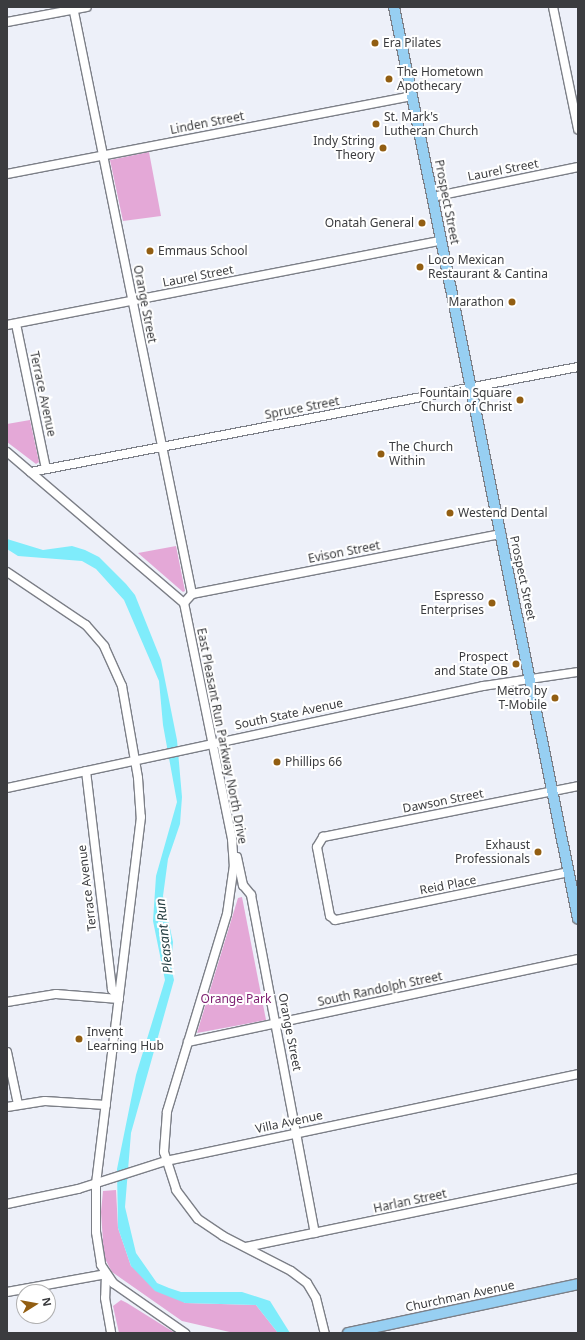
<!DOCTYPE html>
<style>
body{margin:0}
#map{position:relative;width:585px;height:1340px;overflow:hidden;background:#edf0f9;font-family:"Noto Sans",sans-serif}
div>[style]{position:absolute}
.green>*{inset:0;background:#e4a8d7}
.water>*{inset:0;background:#7fecfb}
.roads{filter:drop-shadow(1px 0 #7c7f87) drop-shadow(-1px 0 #7c7f87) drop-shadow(0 1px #7c7f87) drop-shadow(0 -1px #7c7f87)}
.minor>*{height:8px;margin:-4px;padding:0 4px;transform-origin:4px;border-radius:4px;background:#fff}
.major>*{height:10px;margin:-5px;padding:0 5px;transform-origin:5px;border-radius:5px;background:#97cff2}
.dots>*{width:11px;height:11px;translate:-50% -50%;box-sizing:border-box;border:2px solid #fff;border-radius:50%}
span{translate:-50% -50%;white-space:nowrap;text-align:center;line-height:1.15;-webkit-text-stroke:4px #fff;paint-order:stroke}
.poi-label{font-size:12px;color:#3b3c3f}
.left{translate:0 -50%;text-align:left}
.right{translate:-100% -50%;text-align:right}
.street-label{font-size:12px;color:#3b3c3f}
.park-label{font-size:12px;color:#7f2172}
.water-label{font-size:13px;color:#253e42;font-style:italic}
.frame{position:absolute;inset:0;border:8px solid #3b3c3f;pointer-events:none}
.north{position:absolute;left:16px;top:1284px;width:40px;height:40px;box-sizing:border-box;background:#fff;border:1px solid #b1b1b2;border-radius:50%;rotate:79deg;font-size:11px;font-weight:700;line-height:16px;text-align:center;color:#3b3c3f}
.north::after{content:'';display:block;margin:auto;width:14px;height:18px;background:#925e12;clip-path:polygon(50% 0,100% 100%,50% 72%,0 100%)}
</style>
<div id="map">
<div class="green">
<div style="clip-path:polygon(149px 152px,161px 216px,123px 221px,110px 160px)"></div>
<div style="clip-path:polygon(30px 420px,39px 462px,36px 464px,7px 442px,7px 424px)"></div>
<div style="clip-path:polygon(176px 546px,185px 591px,183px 592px,138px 553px)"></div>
<div style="clip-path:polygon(242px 897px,266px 1020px,197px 1033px,238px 898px)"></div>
<div style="clip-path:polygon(116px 1190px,118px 1228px,131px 1266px,185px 1303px,256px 1305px,278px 1333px,234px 1333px,182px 1321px,112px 1272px,104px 1257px,101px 1212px,103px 1191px)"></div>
<div style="clip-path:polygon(121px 1300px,127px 1303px,175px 1333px,119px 1333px,113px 1306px)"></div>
</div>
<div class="water">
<div style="clip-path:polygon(7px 539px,43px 550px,72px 546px,85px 550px,99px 557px,126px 584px,135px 595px,161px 660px,177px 740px,182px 797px,180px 824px,168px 859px,163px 896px,173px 942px,171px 966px,174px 980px,131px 1133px,125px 1207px,136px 1253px,157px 1283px,169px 1288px,181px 1292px,242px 1292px,270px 1301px,290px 1333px,278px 1333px,256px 1305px,185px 1303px,155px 1291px,131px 1266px,118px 1228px,117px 1169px,136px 1075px,165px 980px,153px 921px,156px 876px,177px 802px,163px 725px,159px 681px,124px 600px,96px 569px,82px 561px,18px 556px,7px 549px)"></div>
</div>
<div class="roads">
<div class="minor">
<div style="left:73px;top:7px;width:599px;rotate:78.54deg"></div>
<div style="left:192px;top:594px;width:12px;rotate:132deg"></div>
<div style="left:553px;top:7px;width:125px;rotate:78.4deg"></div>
<div style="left:7px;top:22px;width:81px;rotate:-10.6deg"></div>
<div style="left:7px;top:174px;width:412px;rotate:-10.9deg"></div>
<div style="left:432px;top:197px;width:149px;rotate:-11.6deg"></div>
<div style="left:16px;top:324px;width:148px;rotate:78.3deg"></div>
<div style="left:7px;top:325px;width:442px;rotate:-11deg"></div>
<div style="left:7px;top:452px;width:233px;rotate:40.5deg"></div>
<div style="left:184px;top:603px;width:241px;rotate:78.5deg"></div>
<div style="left:232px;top:839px;width:26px;rotate:86deg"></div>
<div style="left:234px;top:865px;width:49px;rotate:98.1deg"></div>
<div style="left:227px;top:914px;width:207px;rotate:106.9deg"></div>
<div style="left:167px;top:1112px;width:40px;rotate:94.3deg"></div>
<div style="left:164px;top:1152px;width:40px;rotate:72deg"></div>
<div style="left:176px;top:1190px;width:36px;rotate:53deg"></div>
<div style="left:198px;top:1219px;width:30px;rotate:34deg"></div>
<div style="left:223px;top:1236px;width:76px;rotate:27.2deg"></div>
<div style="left:291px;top:1271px;width:20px;rotate:37deg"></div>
<div style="left:307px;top:1283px;width:17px;rotate:59deg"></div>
<div style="left:316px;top:1298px;width:36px;rotate:76deg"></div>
<div style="left:31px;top:472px;width:557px;rotate:-10.87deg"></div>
<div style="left:7px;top:572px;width:95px;rotate:33.9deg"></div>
<div style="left:86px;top:625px;width:28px;rotate:49deg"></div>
<div style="left:104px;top:646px;width:44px;rotate:65.8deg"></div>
<div style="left:122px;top:686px;width:93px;rotate:80.1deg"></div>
<div style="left:138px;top:778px;width:39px;rotate:86deg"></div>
<div style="left:141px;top:817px;width:370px;rotate:97deg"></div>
<div style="left:96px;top:1184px;width:48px;rotate:90deg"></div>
<div style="left:96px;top:1232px;width:33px;rotate:81deg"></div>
<div style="left:101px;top:1265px;width:22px;rotate:56deg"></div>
<div style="left:113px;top:1283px;width:88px;rotate:34.8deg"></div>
<div style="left:192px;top:594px;width:315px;rotate:-11deg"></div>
<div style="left:86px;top:771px;width:220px;rotate:83.2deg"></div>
<div style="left:112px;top:989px;width:12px;rotate:55deg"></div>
<div style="left:7px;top:788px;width:487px;rotate:-12.1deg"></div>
<div style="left:483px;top:686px;width:96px;rotate:-8.4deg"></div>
<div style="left:237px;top:857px;width:29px;rotate:78deg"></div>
<div style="left:243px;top:885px;width:13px;rotate:51deg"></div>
<div style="left:251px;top:895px;width:344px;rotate:79.3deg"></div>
<div style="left:569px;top:872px;width:239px;rotate:168.4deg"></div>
<div style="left:335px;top:920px;width:6px;rotate:-141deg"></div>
<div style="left:330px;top:916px;width:70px;rotate:-100.7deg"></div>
<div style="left:317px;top:847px;width:12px;rotate:-59deg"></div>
<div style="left:323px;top:837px;width:260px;rotate:-11.3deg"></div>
<div style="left:7px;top:1002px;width:50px;rotate:-9.3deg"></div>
<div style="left:56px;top:994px;width:63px;rotate:4.5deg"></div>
<div style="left:188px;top:1042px;width:399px;rotate:-12deg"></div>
<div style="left:7px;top:1052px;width:53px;rotate:78.1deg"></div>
<div style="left:7px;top:1107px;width:38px;rotate:-9deg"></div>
<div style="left:45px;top:1101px;width:61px;rotate:3.8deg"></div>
<div style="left:7px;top:1204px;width:73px;rotate:-11.9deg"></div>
<div style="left:78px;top:1189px;width:92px;rotate:-17.7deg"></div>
<div style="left:166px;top:1161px;width:421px;rotate:-11.9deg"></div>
<div style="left:246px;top:1247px;width:339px;rotate:-11.7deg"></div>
<div style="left:106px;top:1274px;width:24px;rotate:92deg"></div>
<div style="left:105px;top:1298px;width:36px;rotate:80deg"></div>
<div style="left:7px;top:1292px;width:101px;rotate:-10.3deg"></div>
</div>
<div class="major">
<div style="left:394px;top:7px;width:930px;rotate:78.59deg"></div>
<div style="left:348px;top:1333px;width:235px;rotate:-12deg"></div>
</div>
</div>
<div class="dots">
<div style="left:375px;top:43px;background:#925e12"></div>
<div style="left:389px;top:79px;background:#925e12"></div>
<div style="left:376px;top:124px;background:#925e12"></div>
<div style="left:383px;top:148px;background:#925e12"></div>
<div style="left:422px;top:223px;background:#925e12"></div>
<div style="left:150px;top:251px;background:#925e12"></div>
<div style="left:420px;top:267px;background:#925e12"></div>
<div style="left:512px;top:302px;background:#925e12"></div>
<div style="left:520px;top:400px;background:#925e12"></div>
<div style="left:381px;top:454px;background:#925e12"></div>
<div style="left:450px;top:513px;background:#925e12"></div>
<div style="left:492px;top:603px;background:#925e12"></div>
<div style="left:516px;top:664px;background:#925e12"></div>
<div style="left:555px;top:698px;background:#925e12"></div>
<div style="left:277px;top:762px;background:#925e12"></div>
<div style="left:538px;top:852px;background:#925e12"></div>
<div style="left:79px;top:1039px;background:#925e12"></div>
</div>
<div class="poi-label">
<span class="left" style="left:383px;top:43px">Era Pilates</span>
<span class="left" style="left:397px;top:79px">The Hometown<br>Apothecary</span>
<span class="left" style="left:384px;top:124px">St. Mark's<br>Lutheran Church</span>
<span class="right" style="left:375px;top:148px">Indy String<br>Theory</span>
<span class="right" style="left:414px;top:223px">Onatah General</span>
<span class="left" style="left:158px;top:251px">Emmaus School</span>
<span class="left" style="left:428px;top:267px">Loco Mexican<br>Restaurant &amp; Cantina</span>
<span class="right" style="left:504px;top:302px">Marathon</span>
<span class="right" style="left:512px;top:400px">Fountain Square<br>Church of Christ</span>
<span class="left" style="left:389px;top:454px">The Church<br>Within</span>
<span class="left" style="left:458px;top:513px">Westend Dental</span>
<span class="right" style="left:484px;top:603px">Espresso<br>Enterprises</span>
<span class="right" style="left:508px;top:664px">Prospect<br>and State OB</span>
<span class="right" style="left:547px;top:698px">Metro by<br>T-Mobile</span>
<span class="left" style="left:285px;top:762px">Phillips 66</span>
<span class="right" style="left:530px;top:852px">Exhaust<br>Professionals</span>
<span class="left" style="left:87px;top:1039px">Invent<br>Learning Hub</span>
</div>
<div class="street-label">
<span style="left:207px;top:123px;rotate:-11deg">Linden Street</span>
<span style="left:503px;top:170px;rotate:-11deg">Laurel Street</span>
<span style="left:447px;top:202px;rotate:79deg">Prospect Street</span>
<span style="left:198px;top:276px;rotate:-11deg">Laurel Street</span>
<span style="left:145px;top:304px;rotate:79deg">Orange Street</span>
<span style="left:43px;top:394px;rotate:78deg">Terrace Avenue</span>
<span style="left:302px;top:408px;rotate:-11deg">Spruce Street</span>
<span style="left:344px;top:552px;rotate:-11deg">Evison Street</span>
<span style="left:523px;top:578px;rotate:78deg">Prospect Street</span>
<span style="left:289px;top:714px;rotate:-12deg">South State Avenue</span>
<span style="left:222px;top:736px;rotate:79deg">East Pleasant Run Parkway North Drive</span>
<span style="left:443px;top:801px;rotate:-11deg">Dawson Street</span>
<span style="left:448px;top:885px;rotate:-11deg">Reid Place</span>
<span style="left:87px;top:888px;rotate:-97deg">Terrace Avenue</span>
<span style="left:380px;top:989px;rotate:-12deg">South Randolph Street</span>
<span style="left:290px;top:1032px;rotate:79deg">Orange Street</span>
<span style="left:289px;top:1122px;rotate:-12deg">Villa Avenue</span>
<span style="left:410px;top:1201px;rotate:-12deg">Harlan Street</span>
<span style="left:460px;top:1296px;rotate:-12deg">Churchman Avenue</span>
</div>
<div class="park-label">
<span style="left:236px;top:999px">Orange Park</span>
</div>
<div class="water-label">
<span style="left:164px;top:936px;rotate:-96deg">Pleasant Run</span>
</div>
<div class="frame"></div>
<div class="north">N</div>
</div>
